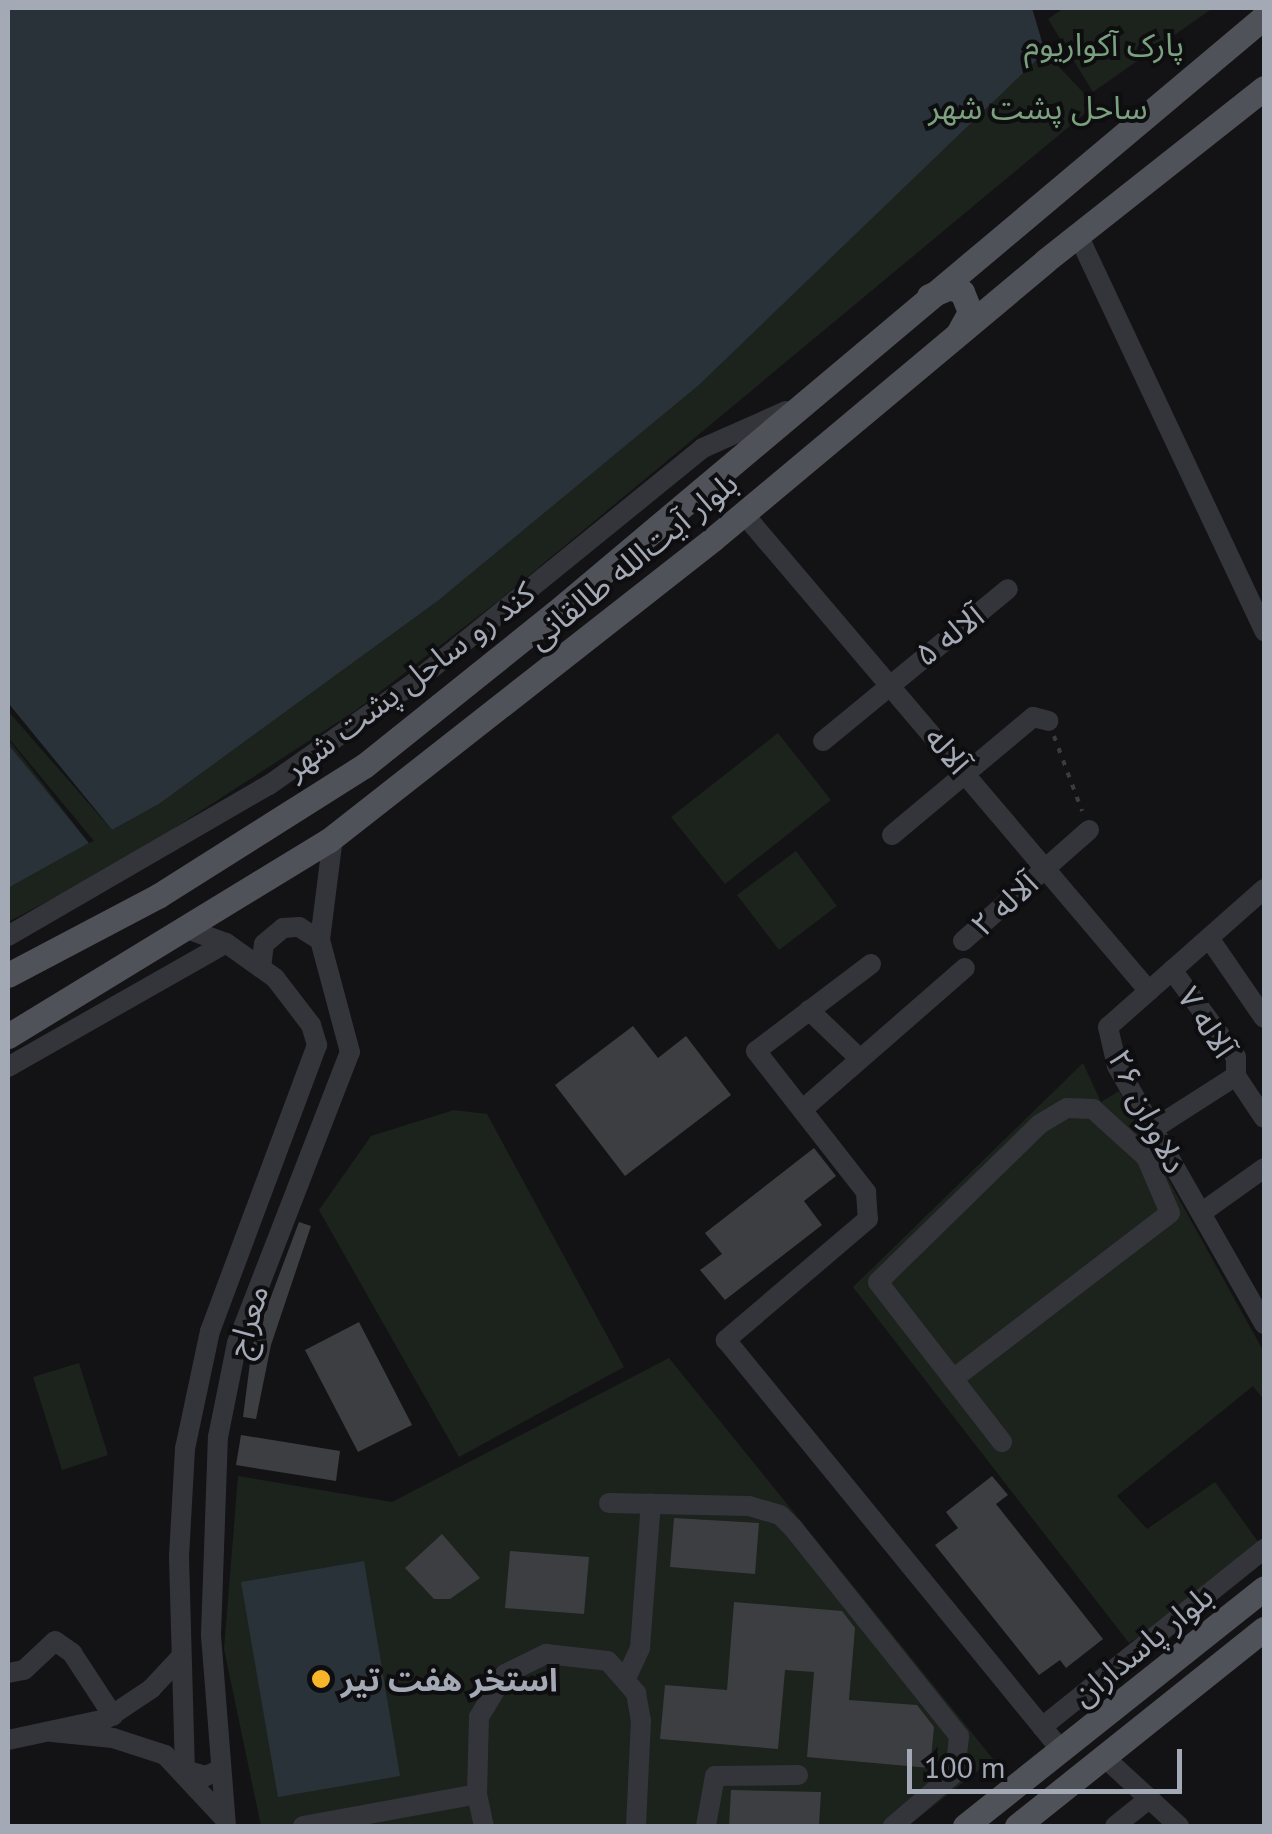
<!DOCTYPE html>
<meta charset="utf-8">
<style>
body{margin:0}
#map{position:relative;width:1272px;height:1834px;overflow:hidden;background:#131315;font-family:"PT Sans","Noto Sans Arabic",sans-serif}
div>[style]{position:absolute}
.green>*{inset:0;background:#1b231c}
.water>*{inset:0;background:#293239}
.pier>*{inset:0;background:#131315}
.building>*{inset:0;background:#3d3e42}
.path>*{height:4px;margin-top:-2px;transform-origin:0;background:repeating-linear-gradient(90deg,#3a3c41 0 5px,transparent 0 13px)}
.minor>*{height:20px;margin:-10px;padding:0 10px;transform-origin:10px;border-radius:10px;background:#34353a}
.major>*{height:25px;margin:-12.5px;padding:0 12.5px;transform-origin:12.5px;border-radius:12.5px;background:#505259}
.dots>*{width:28px;height:28px;translate:-50% -50%;box-sizing:border-box;border:5px solid #0e0e10;border-radius:50%}
span{translate:-50% -50%;white-space:nowrap;text-align:center;line-height:1.15;-webkit-text-stroke:8px #0e0e10;paint-order:stroke}
.park-label{font-size:32px;color:#7ba17e}
.street-label{font-size:32px;color:#a4a9b6}
.poi-label{font-size:32px;color:#a4a9b6;font-weight:700}
.left{translate:0 -50%;text-align:left}
.frame{position:absolute;inset:0;border:10px solid #a4a9b6;pointer-events:none}
.scale{position:absolute;left:907px;top:1749px;width:275px;height:45px;box-sizing:border-box;border:5px solid #a4a9b6;border-top:0;padding-left:12px;font-size:30px;line-height:35px;white-space:nowrap;color:#a4a9b6;-webkit-text-stroke:8px #0e0e10;paint-order:stroke}
</style>
<div id="map">
<div class="green">
<div style="clip-path:polygon(1064px 8px,1213px 8px,1093px 92px,1048px 19px)"></div>
<div style="clip-path:polygon(1045px 52px,1095px 105px,502px 598px,355px 711px,119px 864px,8px 922px,8px 888px,89px 843px,8px 744px,8px 703px,112px 830px,159px 804px,439px 600px,699px 385px)"></div>
<div style="clip-path:polygon(778px 733px,831px 800px,725px 884px,671px 817px)"></div>
<div style="clip-path:polygon(796px 851px,837px 906px,779px 950px,737px 895px)"></div>
<div style="clip-path:polygon(1083px 1063px,1101px 1102px,1119px 1091px,1264px 1352px,1264px 1400px,1253px 1386px,1117px 1496px,1147px 1529px,1215px 1482px,1264px 1550px,1129px 1643px,853px 1287px)"></div>
<div style="clip-path:polygon(454px 1110px,487px 1114px,624px 1367px,459px 1457px,319px 1210px,371px 1136px)"></div>
<div style="clip-path:polygon(669px 1358px,993px 1759px,908px 1826px,261px 1826px,224px 1649px,238px 1476px,392px 1502px)"></div>
<div style="clip-path:polygon(79px 1363px,108px 1455px,62px 1470px,33px 1377px)"></div>
</div>
<div class="water">
<div style="clip-path:polygon(8px 8px,1032px 8px,1045px 52px,699px 385px,439px 600px,159px 804px,112px 830px,8px 703px)"></div>
<div style="clip-path:polygon(8px 744px,89px 843px,8px 888px)"></div>
<div style="clip-path:polygon(364px 1561px,400px 1776px,278px 1797px,241px 1582px)"></div>
</div>
<div class="pier">
<div style="clip-path:polygon(8px 703px,112px 830px,8px 711px)"></div>
<div style="clip-path:polygon(8px 739px,11px 741px,94px 841px,89px 843px)"></div>
</div>
<div class="building">
<div style="clip-path:polygon(633px 1026px,658px 1058px,686px 1036px,731px 1095px,625px 1176px,555px 1085px)"></div>
<div style="clip-path:polygon(814px 1148px,836px 1176px,804px 1201px,822px 1225px,725px 1300px,700px 1270px,722px 1254px,705px 1233px)"></div>
<div style="clip-path:polygon(299px 1222px,311px 1226px,271px 1345px,256px 1419px,243px 1417px,252px 1347px)"></div>
<div style="clip-path:polygon(359px 1322px,412px 1425px,358px 1452px,305px 1350px)"></div>
<div style="clip-path:polygon(241px 1435px,340px 1451px,336px 1481px,236px 1465px)"></div>
<div style="clip-path:polygon(992px 1476px,1008px 1495px,996px 1504px,1103px 1639px,1066px 1668px,1060px 1660px,1039px 1675px,935px 1545px,958px 1528px,946px 1512px)"></div>
<div style="clip-path:polygon(674px 1518px,759px 1523px,755px 1574px,670px 1567px)"></div>
<div style="clip-path:polygon(442px 1534px,480px 1578px,450px 1599px,434px 1599px,405px 1568px)"></div>
<div style="clip-path:polygon(510px 1551px,589px 1557px,584px 1614px,505px 1608px)"></div>
<div style="clip-path:polygon(734px 1602px,842px 1611px,855px 1628px,849px 1700px,917px 1705px,934px 1727px,930px 1768px,807px 1757px,814px 1672px,785px 1670px,778px 1749px,660px 1739px,665px 1685px,727px 1690px)"></div>
<div style="clip-path:polygon(731px 1790px,821px 1792px,819px 1826px,729px 1826px)"></div>
</div>
<div class="path">
<div style="left:1054px;top:736px;width:80px;rotate:69.5deg"></div>
</div>
<div class="minor">
<div style="left:1078px;top:235px;width:438px;rotate:64.8deg"></div>
<div style="left:743px;top:513px;width:627px;rotate:49.66deg"></div>
<div style="left:823px;top:741px;width:239px;rotate:-39.4deg"></div>
<div style="left:892px;top:835px;width:184px;rotate:-39.9deg"></div>
<div style="left:1033px;top:717px;width:16px;rotate:14deg"></div>
<div style="left:1264px;top:889px;width:208px;rotate:138.5deg"></div>
<div style="left:1108px;top:1027px;width:40px;rotate:77deg"></div>
<div style="left:1117px;top:1066px;width:297px;rotate:60.3deg"></div>
<div style="left:190px;top:930px;width:38px;rotate:20deg"></div>
<div style="left:226px;top:943px;width:60px;rotate:35.5deg"></div>
<div style="left:275px;top:978px;width:59px;rotate:52.5deg"></div>
<div style="left:311px;top:1025px;width:21px;rotate:73deg"></div>
<div style="left:317px;top:1045px;width:305px;rotate:110.5deg"></div>
<div style="left:210px;top:1331px;width:121px;rotate:102deg"></div>
<div style="left:185px;top:1449px;width:108px;rotate:93.2deg"></div>
<div style="left:179px;top:1557px;width:213px;rotate:88.4deg"></div>
<div style="left:185px;top:1770px;width:22px;rotate:16deg"></div>
<div style="left:206px;top:1776px;width:14px;rotate:-25deg"></div>
<div style="left:8px;top:936px;width:302px;rotate:-30.1deg"></div>
<div style="left:269px;top:785px;width:179px;rotate:-35.2deg"></div>
<div style="left:415px;top:682px;width:371px;rotate:-39.1deg"></div>
<div style="left:703px;top:448px;width:91px;rotate:-24deg"></div>
<div style="left:1209px;top:938px;width:97px;rotate:55.5deg"></div>
<div style="left:963px;top:941px;width:168px;rotate:-41.4deg"></div>
<div style="left:871px;top:964px;width:144px;rotate:142.9deg"></div>
<div style="left:756px;top:1051px;width:179px;rotate:52deg"></div>
<div style="left:866px;top:1192px;width:27px;rotate:86deg"></div>
<div style="left:868px;top:1219px;width:187px;rotate:139.6deg"></div>
<div style="left:726px;top:1340px;width:529px;rotate:50.75deg"></div>
<div style="left:261px;top:968px;width:24px;rotate:-83deg"></div>
<div style="left:264px;top:944px;width:25px;rotate:-40deg"></div>
<div style="left:283px;top:928px;width:16px;rotate:-4deg"></div>
<div style="left:299px;top:927px;width:25px;rotate:32deg"></div>
<div style="left:1172px;top:970px;width:108px;rotate:53.7deg"></div>
<div style="left:1236px;top:1057px;width:19px;rotate:90deg"></div>
<div style="left:809px;top:1010px;width:69px;rotate:43.8deg"></div>
<div style="left:8px;top:1067px;width:251px;rotate:-29.6deg"></div>
<div style="left:1236px;top:1076px;width:50px;rotate:56.3deg"></div>
<div style="left:802px;top:1110px;width:216px;rotate:-41.1deg"></div>
<div style="left:1153px;top:1129px;width:98px;rotate:-32.6deg"></div>
<div style="left:1201px;top:1213px;width:77px;rotate:-35.5deg"></div>
<div style="left:953px;top:1379px;width:273px;rotate:-37.4deg"></div>
<div style="left:1170px;top:1213px;width:61px;rotate:-113.2deg"></div>
<div style="left:1002px;top:1442px;width:202px;rotate:-127.8deg"></div>
<div style="left:878px;top:1282px;width:226px;rotate:-44.3deg"></div>
<div style="left:1040px;top:1124px;width:31px;rotate:-31deg"></div>
<div style="left:1067px;top:1108px;width:26px;rotate:2deg"></div>
<div style="left:1093px;top:1109px;width:72px;rotate:42.2deg"></div>
<div style="left:1146px;top:1157px;width:20px;rotate:-30deg"></div>
<div style="left:609px;top:1503px;width:140px;rotate:1.2deg"></div>
<div style="left:749px;top:1506px;width:32px;rotate:16deg"></div>
<div style="left:780px;top:1515px;width:18px;rotate:45deg"></div>
<div style="left:793px;top:1528px;width:266px;rotate:51.4deg"></div>
<div style="left:959px;top:1736px;width:37px;rotate:96deg"></div>
<div style="left:955px;top:1773px;width:82px;rotate:139.5deg"></div>
<div style="left:8px;top:1673px;width:16px;rotate:-11deg"></div>
<div style="left:24px;top:1670px;width:42px;rotate:-43.1deg"></div>
<div style="left:55px;top:1641px;width:21px;rotate:35deg"></div>
<div style="left:72px;top:1653px;width:75px;rotate:56.9deg"></div>
<div style="left:627px;top:1676px;width:31px;rotate:-65deg"></div>
<div style="left:640px;top:1648px;width:145px;rotate:-85.7deg"></div>
<div style="left:1042px;top:1727px;width:285px;rotate:-38.7deg"></div>
<div style="left:52px;top:1732px;width:61px;rotate:5.6deg"></div>
<div style="left:113px;top:1738px;width:55px;rotate:18.1deg"></div>
<div style="left:165px;top:1755px;width:86px;rotate:46.9deg"></div>
<div style="left:8px;top:1740px;width:100px;rotate:-12.1deg"></div>
<div style="left:106px;top:1719px;width:54px;rotate:-33.7deg"></div>
<div style="left:151px;top:1689px;width:41px;rotate:-47deg"></div>
<div style="left:1104px;top:1757px;width:102px;rotate:42.6deg"></div>
<div style="left:477px;top:1794px;width:77px;rotate:-88.5deg"></div>
<div style="left:479px;top:1717px;width:50px;rotate:-58.8deg"></div>
<div style="left:505px;top:1674px;width:46px;rotate:-26deg"></div>
<div style="left:546px;top:1654px;width:62px;rotate:6.4deg"></div>
<div style="left:608px;top:1661px;width:43px;rotate:48.8deg"></div>
<div style="left:636px;top:1693px;width:27px;rotate:80deg"></div>
<div style="left:641px;top:1720px;width:106px;rotate:92.7deg"></div>
<div style="left:226px;top:1826px;width:192px;rotate:-94.5deg"></div>
<div style="left:211px;top:1635px;width:198px;rotate:-88deg"></div>
<div style="left:218px;top:1437px;width:96px;rotate:-78.6deg"></div>
<div style="left:237px;top:1343px;width:312px;rotate:-68.8deg"></div>
<div style="left:350px;top:1052px;width:116px;rotate:-105deg"></div>
<div style="left:320px;top:940px;width:104px;rotate:-82.8deg"></div>
<div style="left:303px;top:1826px;width:177px;rotate:-10.4deg"></div>
<div style="left:477px;top:1794px;width:33px;rotate:78deg"></div>
<div style="left:706px;top:1826px;width:51px;rotate:-79.8deg"></div>
<div style="left:715px;top:1776px;width:83px;rotate:-0.7deg"></div>
<div style="left:1115px;top:1826px;width:45px;rotate:-38.7deg"></div>
</div>
<div class="major">
<div style="left:929px;top:296px;width:23px;rotate:-23deg"></div>
<div style="left:950px;top:287px;width:13px;rotate:23deg"></div>
<div style="left:962px;top:292px;width:22px;rotate:68deg"></div>
<div style="left:970px;top:312px;width:23px;rotate:119deg"></div>
<div style="left:8px;top:975px;width:170px;rotate:-27.8deg"></div>
<div style="left:158px;top:896px;width:244px;rotate:-32.3deg"></div>
<div style="left:364px;top:766px;width:245px;rotate:-38.7deg"></div>
<div style="left:555px;top:613px;width:926px;rotate:-40.05deg"></div>
<div style="left:8px;top:1036px;width:375px;rotate:-31.4deg"></div>
<div style="left:328px;top:841px;width:489px;rotate:-38.1deg"></div>
<div style="left:713px;top:539px;width:433px;rotate:-39.9deg"></div>
<div style="left:1045px;top:261px;width:279px;rotate:-38.3deg"></div>
<div style="left:965px;top:1826px;width:382px;rotate:-38.5deg"></div>
<div style="left:1017px;top:1826px;width:316px;rotate:-38.6deg"></div>
</div>
<div class="dots">
<div style="left:321px;top:1679px;background:#f7b529"></div>
</div>
<div class="park-label">
<span style="left:1104px;top:44px">پارک آکواریوم</span>
<span style="left:1038px;top:107px">ساحل پشت شهر</span>
</div>
<div class="street-label">
<span style="left:632px;top:560px;rotate:-39deg">بلوار آیت‌الله طالقانی</span>
<span style="left:949px;top:635px;rotate:-38deg">آلاله ۵</span>
<span style="left:409px;top:680px;rotate:-37deg">کند رو ساحل پشت شهر</span>
<span style="left:948px;top:750px;rotate:50deg">آلاله</span>
<span style="left:1004px;top:904px;rotate:-42deg">آلاله ۲</span>
<span style="left:1207px;top:1022px;rotate:57deg">آلاله ۷</span>
<span style="left:1148px;top:1111px;rotate:63deg">دلاوران ۲۶</span>
<span style="left:247px;top:1321px;rotate:-73deg">معراج</span>
<span style="left:1142px;top:1645px;rotate:-39deg">بلوار پاسداران</span>
</div>
<div class="poi-label">
<span class="left" style="left:341px;top:1679px">استخر هفت تیر</span>
</div>
<div class="frame"></div>
<div class="scale">100 m</div>
</div>
